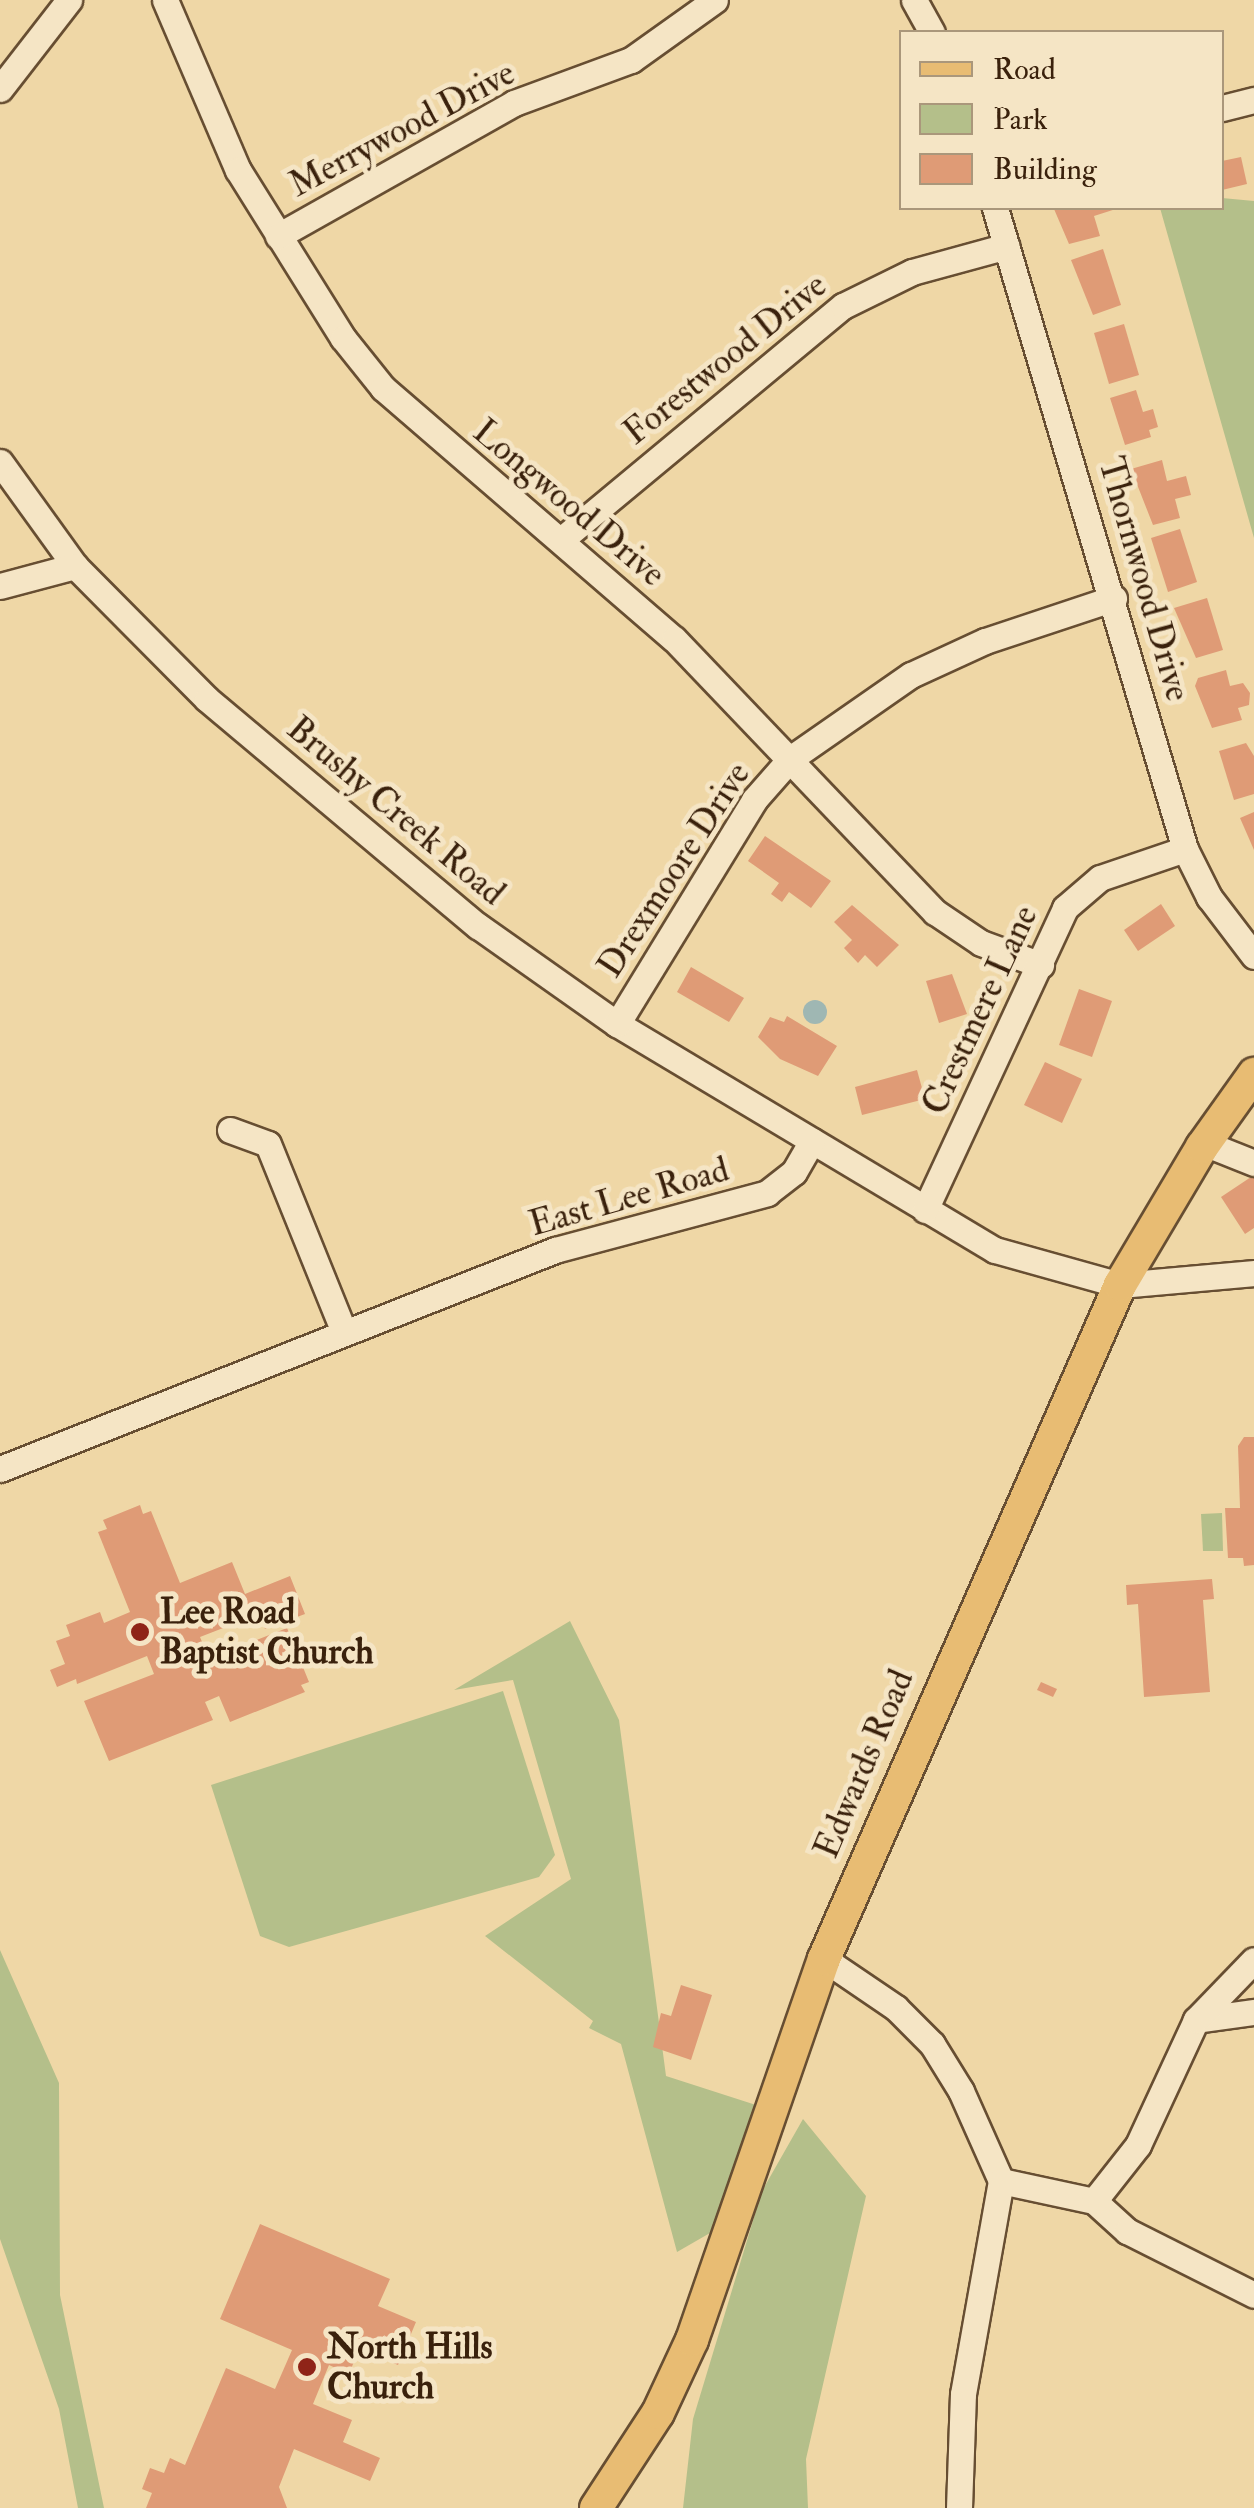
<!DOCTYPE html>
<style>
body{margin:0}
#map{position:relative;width:1254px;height:2508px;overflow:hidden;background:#efd7a6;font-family:"IM FELL Double Pica",serif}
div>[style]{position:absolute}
.green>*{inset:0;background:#b4bf8a}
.water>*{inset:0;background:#9fb7b3}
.round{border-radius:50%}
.building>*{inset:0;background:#df9b76}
.roads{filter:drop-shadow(2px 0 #674e32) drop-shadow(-2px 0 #674e32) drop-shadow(0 2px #674e32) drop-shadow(0 -2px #674e32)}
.minor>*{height:25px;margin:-12.5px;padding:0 12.5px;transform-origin:12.5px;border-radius:12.5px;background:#f5e5c5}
.major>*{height:32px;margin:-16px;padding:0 16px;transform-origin:16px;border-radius:16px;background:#e8bc73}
.dots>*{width:28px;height:28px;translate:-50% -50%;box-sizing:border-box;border:5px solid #f5e5c5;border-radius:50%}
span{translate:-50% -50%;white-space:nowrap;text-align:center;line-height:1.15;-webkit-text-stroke:10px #f5e5c5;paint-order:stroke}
.street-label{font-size:35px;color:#3a210c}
.poi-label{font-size:35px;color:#3a210c;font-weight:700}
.left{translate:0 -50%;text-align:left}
.legend{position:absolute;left:899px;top:30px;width:325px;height:180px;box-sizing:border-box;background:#f5e5c5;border:2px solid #aa977b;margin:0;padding:12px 18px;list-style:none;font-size:30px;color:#3a210c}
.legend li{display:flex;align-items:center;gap:20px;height:50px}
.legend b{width:50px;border:2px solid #aa977b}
</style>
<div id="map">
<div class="green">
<div style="clip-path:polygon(1222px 198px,1254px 201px,1254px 538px,1160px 208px,1222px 208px)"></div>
<div style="clip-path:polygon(1222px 1513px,1223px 1551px,1203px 1551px,1201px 1514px)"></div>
<div style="clip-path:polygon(570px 1621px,619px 1720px,666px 2076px,756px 2105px,710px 2233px,677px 2252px,621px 2044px,589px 2028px,593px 2021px,485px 1936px,571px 1879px,513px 1680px,454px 1690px)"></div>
<div style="clip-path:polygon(503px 1691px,555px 1855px,539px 1877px,289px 1947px,260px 1936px,211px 1785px)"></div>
<div style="clip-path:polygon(0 1950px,59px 2083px,60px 2295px,104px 2508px,78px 2508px,59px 2409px,0 2239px)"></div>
<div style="clip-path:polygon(803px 2119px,866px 2196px,806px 2459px,808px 2508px,683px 2508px,693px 2419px,762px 2191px)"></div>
</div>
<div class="water">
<div class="round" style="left:803px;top:1000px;width:24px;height:24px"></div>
</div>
<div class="building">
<div style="clip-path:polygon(1241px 157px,1247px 184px,1222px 190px,1222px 161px)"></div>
<div style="clip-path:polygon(1119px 208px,1094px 216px,1100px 236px,1069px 244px,1054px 209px)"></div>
<div style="clip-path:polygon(1103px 249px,1121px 305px,1093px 315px,1071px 260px)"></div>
<div style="clip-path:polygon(1124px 324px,1139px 375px,1109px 384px,1094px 333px)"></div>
<div style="clip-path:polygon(1136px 390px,1143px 412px,1153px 409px,1158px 427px,1149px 430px,1151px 437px,1125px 445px,1110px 398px)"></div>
<div style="clip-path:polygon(1162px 460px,1167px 481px,1186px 476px,1191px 495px,1175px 499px,1180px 518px,1153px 525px,1131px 469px)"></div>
<div style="clip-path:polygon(1180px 529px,1197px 582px,1168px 592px,1151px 538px)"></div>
<div style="clip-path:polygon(1207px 598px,1223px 650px,1196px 658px,1174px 608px)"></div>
<div style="clip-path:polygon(1226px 670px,1230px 686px,1243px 683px,1250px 693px,1249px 705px,1238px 708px,1242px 720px,1212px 728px,1195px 686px,1198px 678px)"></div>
<div style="clip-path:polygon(1246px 743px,1254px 756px,1254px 794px,1234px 800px,1219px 751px)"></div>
<div style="clip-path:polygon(1254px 812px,1254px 850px,1240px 818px)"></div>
<div style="clip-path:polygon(765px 836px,831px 881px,811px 908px,789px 892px,782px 902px,771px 894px,779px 883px,748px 861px)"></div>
<div style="clip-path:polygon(1161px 904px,1175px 926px,1138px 951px,1124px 930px)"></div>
<div style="clip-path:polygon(852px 905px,899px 945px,877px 967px,865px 955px,858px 963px,844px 948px,852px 940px,834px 922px)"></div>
<div style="clip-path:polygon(691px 967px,744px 998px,729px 1022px,677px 992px)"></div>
<div style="clip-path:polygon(952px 974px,967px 1014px,939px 1023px,926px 981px)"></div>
<div style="clip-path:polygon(1079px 989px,1112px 1001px,1092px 1057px,1059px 1045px)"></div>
<div style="clip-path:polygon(787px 1016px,837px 1046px,818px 1076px,780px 1059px,758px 1037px,770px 1017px,784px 1022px)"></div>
<div style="clip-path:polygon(1045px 1062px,1082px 1079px,1062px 1123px,1024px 1105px)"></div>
<div style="clip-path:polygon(917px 1070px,925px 1099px,862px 1115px,855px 1087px)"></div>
<div style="clip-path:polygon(1254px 1175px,1254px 1228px,1245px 1234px,1221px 1197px)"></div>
<div style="clip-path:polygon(1244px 1437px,1254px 1437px,1254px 1565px,1244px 1566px,1243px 1558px,1228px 1558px,1225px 1508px,1240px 1508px,1238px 1446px)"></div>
<div style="clip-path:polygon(140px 1505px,143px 1514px,151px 1511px,180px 1583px,232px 1562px,245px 1594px,290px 1576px,305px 1614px,265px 1629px,259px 1614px,200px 1637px,209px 1659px,287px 1628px,309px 1682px,301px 1685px,305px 1692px,230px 1722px,219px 1696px,205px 1702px,213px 1720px,109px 1761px,84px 1701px,154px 1674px,147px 1656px,77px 1684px,76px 1679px,57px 1687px,50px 1670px,65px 1664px,56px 1641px,70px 1636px,66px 1625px,100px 1612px,104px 1623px,130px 1612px,98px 1532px,107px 1529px,103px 1520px)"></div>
<div style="clip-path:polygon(1212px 1579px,1214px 1599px,1203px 1600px,1210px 1692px,1144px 1697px,1138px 1604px,1127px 1605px,1126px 1585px)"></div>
<div style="clip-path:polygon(1041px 1682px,1057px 1689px,1053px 1697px,1037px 1690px)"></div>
<div style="clip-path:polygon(681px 1985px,712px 1995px,691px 2060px,653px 2047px,661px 2013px,671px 2016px)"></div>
<div style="clip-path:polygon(260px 2224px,390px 2279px,378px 2306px,416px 2322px,398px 2365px,359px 2349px,349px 2374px,329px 2365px,313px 2404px,352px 2420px,343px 2442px,380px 2458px,370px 2481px,294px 2449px,279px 2487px,287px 2508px,146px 2508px,152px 2493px,142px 2489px,150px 2468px,164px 2473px,170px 2458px,185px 2465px,226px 2368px,275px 2389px,292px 2350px,220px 2319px)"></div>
</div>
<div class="roads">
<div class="minor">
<div style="left:165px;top:0;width:185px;rotate:66.8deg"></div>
<div style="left:238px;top:170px;width:198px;rotate:58deg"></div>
<div style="left:343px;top:338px;width:64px;rotate:51.3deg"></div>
<div style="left:383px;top:388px;width:384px;rotate:40.8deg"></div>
<div style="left:674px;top:639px;width:378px;rotate:46.3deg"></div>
<div style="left:935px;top:912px;width:55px;rotate:34deg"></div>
<div style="left:981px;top:943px;width:64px;rotate:20.1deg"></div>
<div style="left:914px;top:0;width:37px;rotate:61deg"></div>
<div style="left:0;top:89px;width:113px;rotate:-52.2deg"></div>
<div style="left:1222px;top:108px;width:33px;rotate:-14deg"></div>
<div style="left:995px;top:208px;width:669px;rotate:73.49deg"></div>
<div style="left:1185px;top:849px;width:54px;rotate:63.4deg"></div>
<div style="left:1209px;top:897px;width:74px;rotate:52.7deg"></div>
<div style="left:278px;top:236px;width:271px;rotate:-29.4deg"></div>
<div style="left:514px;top:103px;width:125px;rotate:-20.2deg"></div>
<div style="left:631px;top:60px;width:103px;rotate:-35.5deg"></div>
<div style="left:0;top:462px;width:128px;rotate:54.2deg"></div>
<div style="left:75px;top:566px;width:187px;rotate:45.2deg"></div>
<div style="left:207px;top:699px;width:354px;rotate:40deg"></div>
<div style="left:478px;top:926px;width:170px;rotate:35.2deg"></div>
<div style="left:617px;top:1024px;width:440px;rotate:30.9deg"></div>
<div style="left:995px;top:1250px;width:130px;rotate:15.6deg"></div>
<div style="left:1120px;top:1285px;width:135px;rotate:-5.1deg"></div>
<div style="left:562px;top:539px;width:365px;rotate:-39.7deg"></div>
<div style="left:843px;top:306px;width:77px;rotate:-26.2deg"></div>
<div style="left:912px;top:272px;width:98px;rotate:-15.3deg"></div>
<div style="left:0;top:586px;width:78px;rotate:-14.9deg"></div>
<div style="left:617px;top:1024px;width:263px;rotate:-58.5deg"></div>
<div style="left:754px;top:800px;width:55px;rotate:-48.7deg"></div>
<div style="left:790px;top:759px;width:147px;rotate:-34.8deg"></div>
<div style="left:911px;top:675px;width:81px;rotate:-24.7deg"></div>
<div style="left:985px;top:641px;width:136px;rotate:-18.4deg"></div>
<div style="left:230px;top:1130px;width:40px;rotate:20.2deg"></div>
<div style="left:268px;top:1144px;width:201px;rotate:68deg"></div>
<div style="left:1204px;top:1143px;width:54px;rotate:21.8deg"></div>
<div style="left:925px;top:1210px;width:333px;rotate:-65.1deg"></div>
<div style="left:1065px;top:908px;width:46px;rotate:-40.6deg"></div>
<div style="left:1100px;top:878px;width:90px;rotate:-18.8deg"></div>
<div style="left:0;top:1469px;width:597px;rotate:-21.53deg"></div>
<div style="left:555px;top:1250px;width:220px;rotate:-15deg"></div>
<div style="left:767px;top:1193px;width:34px;rotate:-38deg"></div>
<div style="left:794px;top:1172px;width:36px;rotate:-60deg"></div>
<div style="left:824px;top:1959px;width:87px;rotate:34.2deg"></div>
<div style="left:896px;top:2008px;width:51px;rotate:45deg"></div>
<div style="left:932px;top:2044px;width:55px;rotate:58.3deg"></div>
<div style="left:961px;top:2091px;width:98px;rotate:66deg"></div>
<div style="left:1001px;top:2181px;width:95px;rotate:12.1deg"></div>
<div style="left:1094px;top:2201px;width:45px;rotate:42.3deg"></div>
<div style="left:1127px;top:2231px;width:142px;rotate:26.7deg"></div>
<div style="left:1196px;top:2020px;width:59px;rotate:-7.9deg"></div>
<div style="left:1094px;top:2201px;width:71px;rotate:-51.8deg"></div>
<div style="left:1138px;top:2145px;width:138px;rotate:-65.1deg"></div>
<div style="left:1196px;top:2020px;width:83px;rotate:-46deg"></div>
<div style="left:959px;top:2508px;width:114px;rotate:-88deg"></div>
<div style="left:963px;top:2394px;width:216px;rotate:-79.9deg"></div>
</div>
<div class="major">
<div style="left:596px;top:2508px;width:113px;rotate:-56.9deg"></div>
<div style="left:658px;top:2413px;width:81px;rotate:-65deg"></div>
<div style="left:692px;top:2340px;width:403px;rotate:-70.9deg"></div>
<div style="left:824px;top:1959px;width:736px;rotate:-66.29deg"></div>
<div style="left:1120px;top:1285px;width:161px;rotate:-59.3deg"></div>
<div style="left:1202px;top:1147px;width:90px;rotate:-54.5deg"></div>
</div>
</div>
<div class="dots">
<div style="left:140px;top:1632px;background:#8f2418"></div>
<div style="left:307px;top:2367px;background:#8f2418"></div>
</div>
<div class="street-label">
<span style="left:402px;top:129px;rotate:-28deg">Merrywood Drive</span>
<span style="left:725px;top:359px;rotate:-39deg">Forestwood Drive</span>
<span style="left:569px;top:503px;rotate:40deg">Longwood Drive</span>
<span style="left:1144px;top:579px;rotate:74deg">Thornwood Drive</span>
<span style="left:396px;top:811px;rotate:40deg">Brushy Creek Road</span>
<span style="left:674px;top:870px;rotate:-57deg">Drexmoore Drive</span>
<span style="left:980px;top:1010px;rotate:-65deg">Crestmere Lane</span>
<span style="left:629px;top:1197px;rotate:-16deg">East Lee Road</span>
<span style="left:864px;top:1764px;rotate:-67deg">Edwards Road</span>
</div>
<div class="poi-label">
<span class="left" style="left:160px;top:1632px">Lee Road<br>Baptist Church</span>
<span class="left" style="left:327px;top:2367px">North Hills<br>Church</span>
</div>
<ul class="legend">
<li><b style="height:12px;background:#e8bc73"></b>Road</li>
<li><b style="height:28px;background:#b4bf8a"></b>Park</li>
<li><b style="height:28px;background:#df9b76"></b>Building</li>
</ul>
</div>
